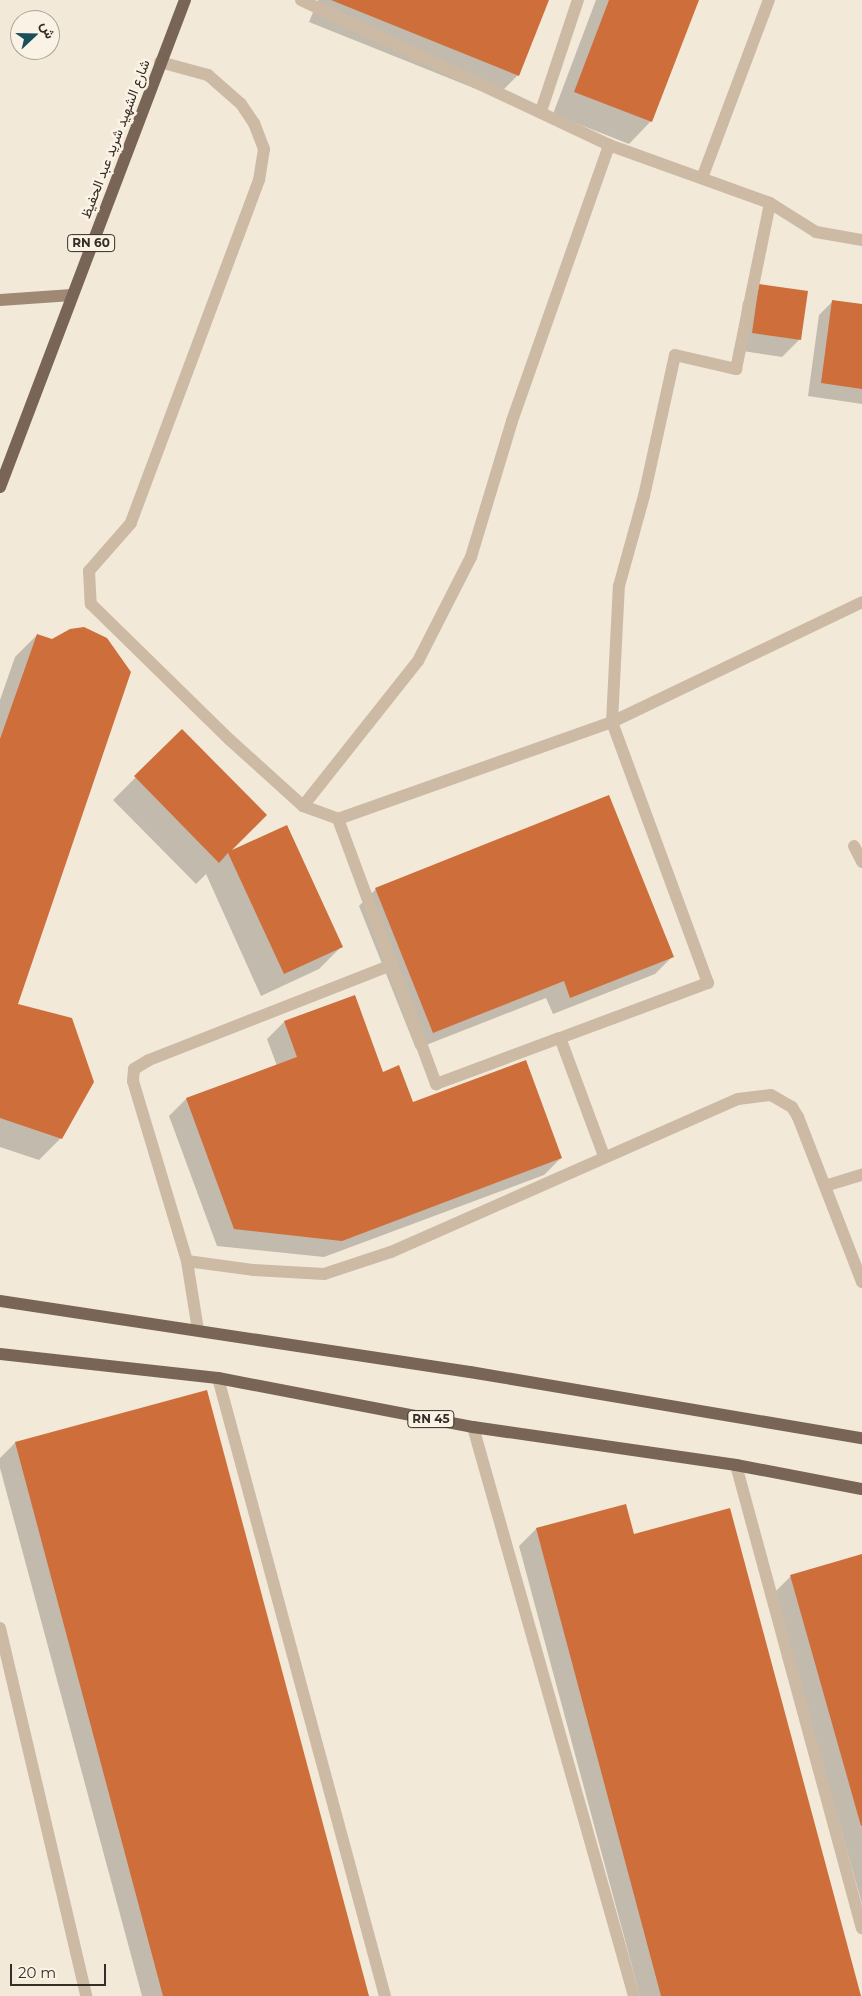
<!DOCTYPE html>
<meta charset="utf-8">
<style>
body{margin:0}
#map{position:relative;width:862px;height:1996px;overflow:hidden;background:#f3e9d8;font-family:Montserrat,Vazirmatn,sans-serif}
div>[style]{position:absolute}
.shadow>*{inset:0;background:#0003}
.building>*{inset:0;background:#ce6e3b}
.lane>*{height:12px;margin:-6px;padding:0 6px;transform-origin:6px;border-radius:6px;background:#ccbaa4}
.street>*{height:12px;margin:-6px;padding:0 6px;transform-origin:6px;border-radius:6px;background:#ccbaa4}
.secondary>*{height:12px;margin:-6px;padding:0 6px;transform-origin:6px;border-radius:6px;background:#9f8975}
.primary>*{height:12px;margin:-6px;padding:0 6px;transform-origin:6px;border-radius:6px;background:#796556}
span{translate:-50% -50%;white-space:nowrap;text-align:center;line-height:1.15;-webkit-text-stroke:5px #faf3e5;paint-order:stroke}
.shield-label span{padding:1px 4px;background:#faf3e5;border:1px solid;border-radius:4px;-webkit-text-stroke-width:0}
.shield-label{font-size:12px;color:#362d26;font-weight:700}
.street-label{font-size:14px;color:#362d26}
.north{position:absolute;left:10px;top:10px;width:50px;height:50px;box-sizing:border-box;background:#faf3e5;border:1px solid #aca499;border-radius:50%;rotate:69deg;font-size:14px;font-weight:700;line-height:20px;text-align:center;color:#362d26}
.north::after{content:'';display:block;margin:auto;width:18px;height:22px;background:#194f5a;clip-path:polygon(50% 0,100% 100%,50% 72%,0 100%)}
.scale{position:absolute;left:10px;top:1964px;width:96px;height:22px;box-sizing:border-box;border:2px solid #362d26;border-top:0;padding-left:6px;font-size:15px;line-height:18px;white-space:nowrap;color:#362d26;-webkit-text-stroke:4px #faf3e5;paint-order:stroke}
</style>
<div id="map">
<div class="shadow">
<div style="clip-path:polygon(318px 0,547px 0,518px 75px,496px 97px,309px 22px)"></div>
<div style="clip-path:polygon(596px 0,698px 0,651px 121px,629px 144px,553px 114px)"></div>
<div style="clip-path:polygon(760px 285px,807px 292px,799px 340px,782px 357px,736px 350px,743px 302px)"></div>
<div style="clip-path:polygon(833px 301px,862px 305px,862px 404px,808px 396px,819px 315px)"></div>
<div style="clip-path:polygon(37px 635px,17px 1005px,61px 1138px,39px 1160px,0 1147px,0 700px,15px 657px)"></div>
<div style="clip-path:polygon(182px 731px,227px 854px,286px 827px,341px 947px,319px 969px,261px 996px,206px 874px,196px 884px,113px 800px)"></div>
<div style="clip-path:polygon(376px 889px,672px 957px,655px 974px,553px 1014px,546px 998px,416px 1049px,359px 906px)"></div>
<div style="clip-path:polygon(354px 996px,383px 1073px,412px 1104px,561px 1158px,544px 1175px,324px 1257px,217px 1246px,169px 1116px,186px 1099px,277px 1066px,267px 1039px,284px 1022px)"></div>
<div style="clip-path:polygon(206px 1392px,368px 1996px,142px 1996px,0 1468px,0 1458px,15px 1443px)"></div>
<div style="clip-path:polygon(536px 1529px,633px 1535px,860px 1996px,640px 1996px,519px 1546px)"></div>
<div style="clip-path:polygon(862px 1556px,862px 1904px,774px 1593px,791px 1576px)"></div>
</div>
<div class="building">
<div style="clip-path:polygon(331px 0,549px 0,519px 76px)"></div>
<div style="clip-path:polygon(609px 0,699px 0,652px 122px,574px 92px)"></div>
<div style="clip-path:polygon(759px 284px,808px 291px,801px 340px,752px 333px)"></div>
<div style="clip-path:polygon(832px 300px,862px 304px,862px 389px,821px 383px)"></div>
<div style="clip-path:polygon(84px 627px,107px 638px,131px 672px,18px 1004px,72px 1018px,94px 1082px,62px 1139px,0 1118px,0 739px,37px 634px,52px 639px,70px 629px)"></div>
<div style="clip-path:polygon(182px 729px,267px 815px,232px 850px,287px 825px,343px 947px,284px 974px,228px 853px,219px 863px,134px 776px)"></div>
<div style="clip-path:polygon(609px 795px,674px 957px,570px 998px,564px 981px,433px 1033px,375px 888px)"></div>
<div style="clip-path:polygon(355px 995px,383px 1072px,399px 1065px,413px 1102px,526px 1060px,562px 1158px,342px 1241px,234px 1229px,186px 1098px,297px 1057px,284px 1021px)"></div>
<div style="clip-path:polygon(207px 1390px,369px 1996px,163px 1996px,15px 1442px)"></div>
<div style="clip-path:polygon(626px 1504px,634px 1534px,730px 1508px,861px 1996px,661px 1996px,536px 1528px)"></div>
<div style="clip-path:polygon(862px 1554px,862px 1825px,861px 1826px,790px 1575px)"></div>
</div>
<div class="lane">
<div style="left:854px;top:846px;width:18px;rotate:63deg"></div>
</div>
<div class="street">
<div style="left:301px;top:0;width:340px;rotate:25.2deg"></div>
<div style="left:609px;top:145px;width:171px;rotate:19.8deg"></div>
<div style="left:770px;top:203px;width:54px;rotate:32.2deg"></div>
<div style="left:816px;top:232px;width:47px;rotate:9.9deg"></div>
<div style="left:160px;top:62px;width:50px;rotate:15.2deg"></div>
<div style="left:208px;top:75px;width:44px;rotate:41.3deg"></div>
<div style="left:241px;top:104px;width:23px;rotate:56deg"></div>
<div style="left:254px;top:123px;width:28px;rotate:69deg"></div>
<div style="left:264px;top:149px;width:31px;rotate:99deg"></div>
<div style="left:259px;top:180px;width:366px;rotate:110.5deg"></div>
<div style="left:131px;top:523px;width:64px;rotate:131.2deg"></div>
<div style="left:89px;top:571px;width:33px;rotate:87deg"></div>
<div style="left:91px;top:604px;width:194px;rotate:44.4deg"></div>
<div style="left:230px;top:740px;width:98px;rotate:42.1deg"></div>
<div style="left:303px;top:806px;width:37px;rotate:20deg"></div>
<div style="left:338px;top:819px;width:291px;rotate:-19.5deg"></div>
<div style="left:612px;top:722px;width:277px;rotate:-25.6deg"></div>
<div style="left:541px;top:111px;width:117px;rotate:-71.6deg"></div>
<div style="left:702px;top:178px;width:190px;rotate:-69.4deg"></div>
<div style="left:303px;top:806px;width:185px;rotate:-51.6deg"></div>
<div style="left:418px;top:661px;width:117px;rotate:-63deg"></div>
<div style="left:471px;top:557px;width:142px;rotate:-73.2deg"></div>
<div style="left:512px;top:421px;width:293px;rotate:-70.6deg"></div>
<div style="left:338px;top:819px;width:283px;rotate:69.7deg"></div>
<div style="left:436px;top:1084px;width:132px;rotate:-20.4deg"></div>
<div style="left:604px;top:1156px;width:126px;rotate:-110.4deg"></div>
<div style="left:560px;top:1038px;width:158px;rotate:-20.4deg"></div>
<div style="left:708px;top:983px;width:278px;rotate:-110.2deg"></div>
<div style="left:612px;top:722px;width:136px;rotate:-87.1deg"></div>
<div style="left:619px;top:586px;width:93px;rotate:-74.5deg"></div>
<div style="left:644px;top:496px;width:144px;rotate:-77.6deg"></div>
<div style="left:675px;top:355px;width:63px;rotate:12.9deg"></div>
<div style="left:736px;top:369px;width:169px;rotate:-78.4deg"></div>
<div style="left:825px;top:1186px;width:39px;rotate:-17deg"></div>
<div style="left:187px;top:1261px;width:68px;rotate:7.7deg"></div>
<div style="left:254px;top:1270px;width:70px;rotate:3.3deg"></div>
<div style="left:324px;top:1274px;width:71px;rotate:-18.2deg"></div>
<div style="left:391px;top:1252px;width:379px;rotate:-23.8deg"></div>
<div style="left:738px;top:1099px;width:33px;rotate:-7deg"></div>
<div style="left:771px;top:1095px;width:24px;rotate:30deg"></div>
<div style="left:792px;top:1107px;width:12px;rotate:59deg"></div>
<div style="left:798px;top:1117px;width:177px;rotate:68.8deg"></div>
<div style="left:198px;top:1330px;width:70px;rotate:-99.1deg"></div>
<div style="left:187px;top:1261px;width:188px;rotate:-106.7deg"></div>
<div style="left:133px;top:1081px;width:12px;rotate:-85deg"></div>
<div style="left:134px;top:1069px;width:17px;rotate:-31deg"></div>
<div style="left:149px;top:1060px;width:261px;rotate:-21.4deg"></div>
<div style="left:218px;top:1378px;width:640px;rotate:74.88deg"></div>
<div style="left:473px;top:1427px;width:591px;rotate:74.2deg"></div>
<div style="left:736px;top:1465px;width:480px;rotate:74.8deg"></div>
<div style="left:0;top:1628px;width:378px;rotate:76.8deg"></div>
</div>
<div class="secondary">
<div style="left:0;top:300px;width:72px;rotate:-4deg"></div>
</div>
<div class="primary">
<div style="left:0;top:487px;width:521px;rotate:-69.2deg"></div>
<div style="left:0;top:1301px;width:475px;rotate:8.6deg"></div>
<div style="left:470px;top:1372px;width:398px;rotate:9.6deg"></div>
<div style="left:0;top:1354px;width:219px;rotate:6.3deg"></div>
<div style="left:218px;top:1378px;width:260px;rotate:10.9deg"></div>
<div style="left:473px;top:1427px;width:266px;rotate:8.2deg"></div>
<div style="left:736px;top:1465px;width:128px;rotate:10.8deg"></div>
</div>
<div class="shield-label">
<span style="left:91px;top:243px">RN 60</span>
<span style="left:431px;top:1419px">RN 45</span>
</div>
<div class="street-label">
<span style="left:115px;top:139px;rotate:-69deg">شارع الشهيد شريد عبد الحفيظ</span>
</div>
<div class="north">ش</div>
<div class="scale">20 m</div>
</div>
